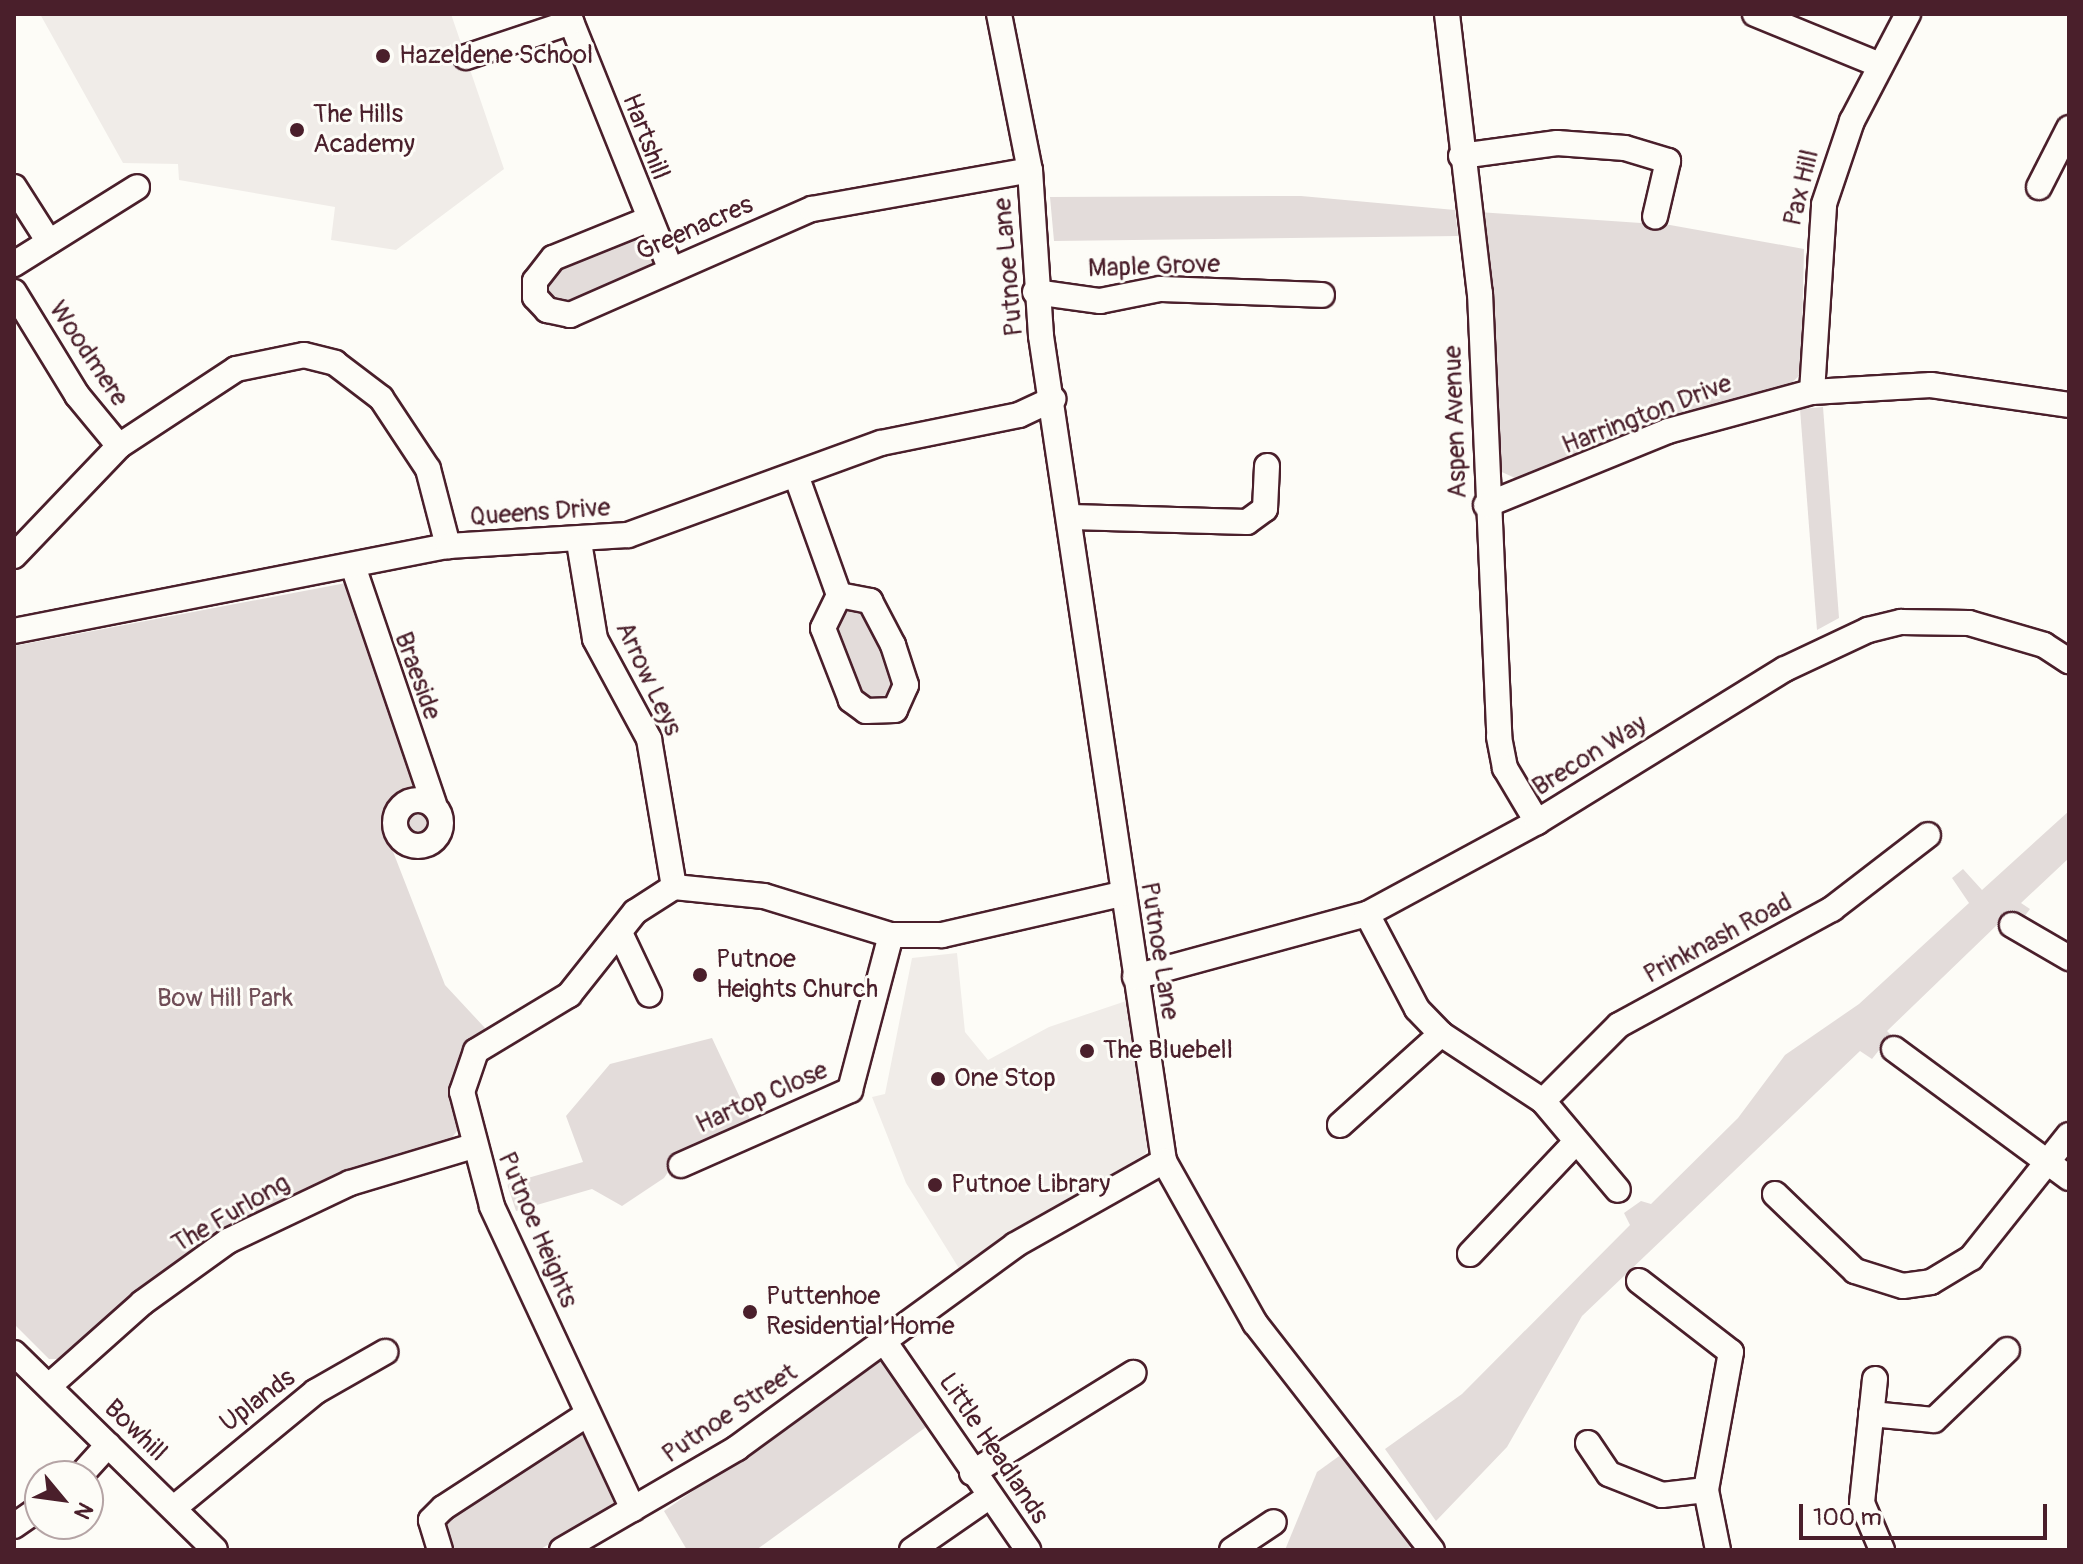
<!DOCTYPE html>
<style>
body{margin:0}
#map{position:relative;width:2083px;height:1564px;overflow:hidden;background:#fdfcf7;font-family:Pangolin,sans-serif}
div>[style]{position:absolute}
.built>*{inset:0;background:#f0ece8}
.green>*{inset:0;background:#e3dcda}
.roads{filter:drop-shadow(2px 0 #4a1f2b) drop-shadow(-2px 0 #4a1f2b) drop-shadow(0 2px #4a1f2b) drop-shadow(0 -2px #4a1f2b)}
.minor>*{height:24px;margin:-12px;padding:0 12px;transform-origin:12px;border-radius:12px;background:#fdfcf7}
.minor>.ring{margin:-12px;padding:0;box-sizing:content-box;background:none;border:24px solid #fdfcf7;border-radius:50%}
.dots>*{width:22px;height:22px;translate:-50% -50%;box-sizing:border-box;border:4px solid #fdfcf7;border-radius:50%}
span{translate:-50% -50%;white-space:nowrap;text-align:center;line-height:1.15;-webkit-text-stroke:6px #fdfcf7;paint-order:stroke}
.poi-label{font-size:26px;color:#4a1f2b}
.left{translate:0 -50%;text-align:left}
.street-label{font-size:26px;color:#4a1f2b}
.park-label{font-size:26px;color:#704e57}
.frame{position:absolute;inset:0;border:16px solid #4a1f2b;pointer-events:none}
.north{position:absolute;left:24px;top:1460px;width:80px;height:80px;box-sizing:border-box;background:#fdfcf7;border:2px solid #b5a4a5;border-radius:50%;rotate:119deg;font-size:22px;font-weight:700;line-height:32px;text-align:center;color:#4a1f2b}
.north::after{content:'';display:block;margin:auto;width:28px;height:36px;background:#4a1f2b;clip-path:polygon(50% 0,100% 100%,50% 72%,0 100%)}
.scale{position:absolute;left:1799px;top:1504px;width:248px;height:36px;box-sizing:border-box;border:4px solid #4a1f2b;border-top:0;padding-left:10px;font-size:24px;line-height:28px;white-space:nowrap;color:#4a1f2b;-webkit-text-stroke:6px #fdfcf7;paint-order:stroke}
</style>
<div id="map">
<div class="built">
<div style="clip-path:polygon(40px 14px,451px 14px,504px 169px,396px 250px,331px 240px,335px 207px,179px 180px,178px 164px,123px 163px)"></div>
<div style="clip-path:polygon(957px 953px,965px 1032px,988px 1060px,1049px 1027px,1132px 999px,1157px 1129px,1145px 1154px,960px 1270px,906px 1183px,872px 1097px,885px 1094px,912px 958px)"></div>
</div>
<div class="green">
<div style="clip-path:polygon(1301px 196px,1455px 210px,1458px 236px,1054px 241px,1050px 197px)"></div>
<div style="clip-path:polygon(1478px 212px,1670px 225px,1804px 249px,1801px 374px,1784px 390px,1526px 483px,1493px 468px)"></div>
<div style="clip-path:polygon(642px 233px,657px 269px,571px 307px,549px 303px,543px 281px,551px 270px)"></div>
<div style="clip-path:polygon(1823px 407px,1839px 618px,1817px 630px,1800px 409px)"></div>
<div style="clip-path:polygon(346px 583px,436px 818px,434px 831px,392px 849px,445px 985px,485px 1028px,470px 1045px,462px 1124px,449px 1142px,338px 1180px,70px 1359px,49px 1359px,14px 1324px,14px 646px)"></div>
<div style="clip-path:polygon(848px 603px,871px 618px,896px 690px,889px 702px,874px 706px,857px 693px,831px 630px)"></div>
<div style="clip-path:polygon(2069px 811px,2069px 858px,2021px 903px,2030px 909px,2024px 917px,2013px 914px,2004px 928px,1997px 925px,1887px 1031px,1891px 1035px,1872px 1059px,1860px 1051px,1582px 1316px,1507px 1447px,1436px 1521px,1385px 1449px,1462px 1394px,1630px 1225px,1624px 1213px,1641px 1201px,1651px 1204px,1738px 1118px,1785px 1055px,1859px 1004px,1969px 903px,1952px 878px,1963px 869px,1982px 890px)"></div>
<div style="clip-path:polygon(712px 1038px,751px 1121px,682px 1152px,664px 1178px,622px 1206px,592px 1189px,516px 1211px,507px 1184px,583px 1162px,566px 1116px,610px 1064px)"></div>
<div style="clip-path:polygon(888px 1356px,933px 1422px,756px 1550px,687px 1550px,664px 1511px)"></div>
<div style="clip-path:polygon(583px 1430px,619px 1504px,539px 1550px,448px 1550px,443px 1517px)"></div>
<div style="clip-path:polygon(1342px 1454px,1413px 1545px,1406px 1550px,1285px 1550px,1317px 1472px)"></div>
</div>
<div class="roads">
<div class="minor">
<div style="left:568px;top:14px;width:276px;rotate:68.1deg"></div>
<div style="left:999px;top:14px;width:159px;rotate:78.8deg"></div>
<div style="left:1030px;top:170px;width:166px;rotate:86.2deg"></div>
<div style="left:1041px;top:336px;width:834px;rotate:81.52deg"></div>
<div style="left:1164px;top:1161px;width:186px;rotate:60.7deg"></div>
<div style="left:1255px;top:1323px;width:288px;rotate:52.1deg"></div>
<div style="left:1447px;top:14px;width:281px;rotate:83.3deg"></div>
<div style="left:1480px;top:293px;width:444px;rotate:87.5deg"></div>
<div style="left:1499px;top:737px;width:32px;rotate:79deg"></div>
<div style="left:1505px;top:768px;width:63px;rotate:59.3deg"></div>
<div style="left:1755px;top:14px;width:135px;rotate:22.2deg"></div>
<div style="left:466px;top:57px;width:111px;rotate:-18.4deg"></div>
<div style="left:1461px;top:156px;width:97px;rotate:-7.7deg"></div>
<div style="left:1557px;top:143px;width:68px;rotate:4.2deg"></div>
<div style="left:1625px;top:148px;width:45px;rotate:16.8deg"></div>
<div style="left:1668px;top:161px;width:57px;rotate:103.1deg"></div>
<div style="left:14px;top:187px;width:65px;rotate:57.5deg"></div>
<div style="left:2039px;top:187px;width:66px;rotate:-63deg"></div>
<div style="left:647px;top:220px;width:101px;rotate:158deg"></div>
<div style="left:553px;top:258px;width:29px;rotate:128deg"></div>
<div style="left:535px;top:281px;width:16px;rotate:90deg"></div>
<div style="left:535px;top:297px;width:18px;rotate:47deg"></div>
<div style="left:547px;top:310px;width:24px;rotate:12deg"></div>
<div style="left:570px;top:315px;width:264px;rotate:-23.7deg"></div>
<div style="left:812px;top:209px;width:221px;rotate:-10.1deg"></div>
<div style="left:14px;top:264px;width:145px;rotate:-32deg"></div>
<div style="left:14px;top:292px;width:121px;rotate:58.5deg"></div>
<div style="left:77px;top:395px;width:66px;rotate:50.5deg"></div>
<div style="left:1035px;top:292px;width:66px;rotate:7.9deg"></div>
<div style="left:1100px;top:301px;width:61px;rotate:-11.3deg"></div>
<div style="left:1160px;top:289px;width:162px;rotate:2.1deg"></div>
<div style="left:1812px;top:392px;width:188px;rotate:-86.3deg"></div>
<div style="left:1824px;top:204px;width:88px;rotate:-71.4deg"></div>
<div style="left:1852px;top:121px;width:121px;rotate:-62.4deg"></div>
<div style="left:796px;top:475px;width:127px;rotate:70.3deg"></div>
<div style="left:839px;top:595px;width:32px;rotate:11deg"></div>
<div style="left:870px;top:601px;width:50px;rotate:62.4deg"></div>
<div style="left:893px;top:645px;width:42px;rotate:72deg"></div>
<div style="left:906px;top:685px;width:27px;rotate:114deg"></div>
<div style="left:895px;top:710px;width:29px;rotate:178deg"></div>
<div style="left:866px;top:711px;width:19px;rotate:-144deg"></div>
<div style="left:851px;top:700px;width:77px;rotate:-111.3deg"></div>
<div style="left:823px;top:628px;width:37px;rotate:-64deg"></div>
<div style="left:1486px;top:505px;width:196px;rotate:-22.1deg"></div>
<div style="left:1668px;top:431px;width:149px;rotate:-15.2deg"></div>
<div style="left:1812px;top:392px;width:119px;rotate:-3.4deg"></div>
<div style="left:1931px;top:385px;width:139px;rotate:8.2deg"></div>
<div style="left:1071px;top:517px;width:176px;rotate:1.6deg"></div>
<div style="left:1247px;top:522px;width:22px;rotate:-36deg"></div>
<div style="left:1265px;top:509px;width:43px;rotate:-87.3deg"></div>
<div style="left:579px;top:542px;width:98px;rotate:80.6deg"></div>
<div style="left:595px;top:639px;width:114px;rotate:61.6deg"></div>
<div style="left:649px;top:739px;width:150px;rotate:80.4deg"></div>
<div style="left:14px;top:556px;width:152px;rotate:-46.3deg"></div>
<div style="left:119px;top:446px;width:140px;rotate:-33.3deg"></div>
<div style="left:236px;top:369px;width:69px;rotate:-11.6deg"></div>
<div style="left:304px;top:355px;width:32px;rotate:14deg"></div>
<div style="left:335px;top:363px;width:58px;rotate:37.3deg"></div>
<div style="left:381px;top:398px;width:85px;rotate:56.5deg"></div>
<div style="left:428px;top:469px;width:80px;rotate:75.4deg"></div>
<div style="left:353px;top:566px;width:251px;rotate:71.2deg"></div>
<div style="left:14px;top:631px;width:442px;rotate:-11.1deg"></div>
<div style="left:448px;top:546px;width:180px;rotate:-3.5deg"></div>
<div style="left:628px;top:535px;width:269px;rotate:-20deg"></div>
<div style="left:881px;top:443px;width:141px;rotate:-11.5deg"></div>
<div style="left:1019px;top:415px;width:38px;rotate:-25deg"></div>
<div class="ring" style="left:395px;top:800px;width:22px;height:22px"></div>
<div style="left:1367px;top:914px;width:107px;rotate:62.2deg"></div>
<div style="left:1417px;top:1009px;width:35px;rotate:46deg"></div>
<div style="left:1441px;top:1034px;width:122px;rotate:33.3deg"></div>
<div style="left:1543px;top:1101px;width:116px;rotate:49.9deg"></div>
<div style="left:2012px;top:925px;width:66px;rotate:30.1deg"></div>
<div style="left:620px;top:933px;width:68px;rotate:64.6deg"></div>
<div style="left:1135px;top:977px;width:240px;rotate:-15.2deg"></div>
<div style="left:1367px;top:914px;width:193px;rotate:-28.4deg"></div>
<div style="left:1537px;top:822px;width:291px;rotate:-31.7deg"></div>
<div style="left:1785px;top:669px;width:92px;rotate:-25.2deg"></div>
<div style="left:1868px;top:630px;width:34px;rotate:-14deg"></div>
<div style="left:1901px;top:622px;width:68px;rotate:0.8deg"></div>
<div style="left:1969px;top:623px;width:78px;rotate:16.3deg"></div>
<div style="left:2044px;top:645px;width:30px;rotate:33deg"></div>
<div style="left:1894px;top:1049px;width:217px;rotate:36.4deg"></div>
<div style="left:1543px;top:1101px;width:107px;rotate:-45deg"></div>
<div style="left:1619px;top:1025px;width:243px;rotate:-28.6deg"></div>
<div style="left:1832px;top:909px;width:121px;rotate:-37.6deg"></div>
<div style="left:1340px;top:1125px;width:136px;rotate:-42deg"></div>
<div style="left:681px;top:1165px;width:185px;rotate:-23.9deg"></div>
<div style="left:850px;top:1090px;width:160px;rotate:-75.2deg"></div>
<div style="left:1775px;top:1194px;width:111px;rotate:43.9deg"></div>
<div style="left:1855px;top:1271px;width:50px;rotate:17.4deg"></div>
<div style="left:1903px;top:1286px;width:28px;rotate:-8deg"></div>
<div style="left:1931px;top:1282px;width:47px;rotate:-31deg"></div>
<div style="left:1971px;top:1258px;width:157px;rotate:-51.5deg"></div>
<div style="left:1470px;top:1254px;width:154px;rotate:-46.6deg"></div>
<div style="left:1639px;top:1281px;width:116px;rotate:37.7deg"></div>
<div style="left:1731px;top:1352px;width:140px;rotate:100.3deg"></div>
<div style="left:1706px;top:1490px;width:61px;rotate:78.7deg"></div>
<div style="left:884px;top:1341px;width:254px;rotate:55.4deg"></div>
<div style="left:14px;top:1353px;width:281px;rotate:44.4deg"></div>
<div style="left:1875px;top:1379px;width:125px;rotate:96deg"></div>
<div style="left:1862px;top:1503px;width:51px;rotate:66.9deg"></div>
<div style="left:49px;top:1386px;width:125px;rotate:-41.7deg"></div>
<div style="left:142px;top:1303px;width:106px;rotate:-35.8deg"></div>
<div style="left:228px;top:1241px;width:135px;rotate:-25.4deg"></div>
<div style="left:350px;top:1183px;width:128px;rotate:-16.7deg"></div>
<div style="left:1871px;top:1414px;width:63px;rotate:5.4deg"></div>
<div style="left:1934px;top:1420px;width:101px;rotate:-43.8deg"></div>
<div style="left:1588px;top:1443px;width:37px;rotate:56deg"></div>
<div style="left:1609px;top:1474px;width:57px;rotate:21.6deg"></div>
<div style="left:1662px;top:1495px;width:44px;rotate:-6.5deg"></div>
<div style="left:972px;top:1473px;width:190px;rotate:-31.8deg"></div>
<div style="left:80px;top:1476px;width:42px;rotate:-47.9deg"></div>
<div style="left:174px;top:1508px;width:183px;rotate:-39.4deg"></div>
<div style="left:315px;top:1392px;width:81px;rotate:-29.7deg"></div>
<div style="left:633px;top:1509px;width:334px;rotate:-115deg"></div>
<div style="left:492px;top:1206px;width:118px;rotate:-104.7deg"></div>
<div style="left:462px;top:1092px;width:43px;rotate:-71.1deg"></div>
<div style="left:476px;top:1051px;width:109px;rotate:-31.1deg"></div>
<div style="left:569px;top:995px;width:106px;rotate:-51.5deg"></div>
<div style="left:635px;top:912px;width:46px;rotate:-32.7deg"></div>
<div style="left:674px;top:887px;width:90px;rotate:5.7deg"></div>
<div style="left:764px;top:896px;width:133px;rotate:17.1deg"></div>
<div style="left:891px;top:935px;width:51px"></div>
<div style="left:942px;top:935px;width:184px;rotate:-12.9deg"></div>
<div style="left:14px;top:1526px;width:32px;rotate:-35deg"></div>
<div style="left:440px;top:1550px;width:31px;rotate:-107deg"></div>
<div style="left:431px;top:1520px;width:17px;rotate:-45deg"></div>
<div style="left:443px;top:1508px;width:173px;rotate:-33deg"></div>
<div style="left:562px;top:1550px;width:203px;rotate:-30.2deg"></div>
<div style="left:737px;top:1448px;width:344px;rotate:-36.1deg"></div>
<div style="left:1015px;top:1245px;width:171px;rotate:-29.4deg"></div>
<div style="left:912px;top:1550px;width:91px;rotate:-34.7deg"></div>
<div style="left:1232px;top:1550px;width:50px;rotate:-33.7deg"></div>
</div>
</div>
<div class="dots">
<div style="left:383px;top:56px;background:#4a1f2b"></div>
<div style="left:297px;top:130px;background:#4a1f2b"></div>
<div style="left:700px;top:975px;background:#4a1f2b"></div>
<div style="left:1087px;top:1051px;background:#4a1f2b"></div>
<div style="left:938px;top:1079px;background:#4a1f2b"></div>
<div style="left:935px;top:1185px;background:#4a1f2b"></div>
<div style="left:750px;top:1312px;background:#4a1f2b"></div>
</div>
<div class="poi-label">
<span class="left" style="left:399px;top:56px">Hazeldene School</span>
<span class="left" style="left:313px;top:130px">The Hills<br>Academy</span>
<span class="left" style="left:716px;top:975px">Putnoe<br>Heights Church</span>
<span class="left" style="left:1103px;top:1051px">The Bluebell</span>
<span class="left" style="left:954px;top:1079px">One Stop</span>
<span class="left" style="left:951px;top:1185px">Putnoe Library</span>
<span class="left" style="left:766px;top:1312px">Puttenhoe<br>Residential Home</span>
</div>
<div class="street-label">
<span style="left:645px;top:137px;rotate:69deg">Hartshill</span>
<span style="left:1802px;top:188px;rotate:-76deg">Pax Hill</span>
<span style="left:695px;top:229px;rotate:-24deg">Greenacres</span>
<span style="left:1009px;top:267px;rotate:-95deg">Putnoe Lane</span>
<span style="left:1154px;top:267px;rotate:-2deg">Maple Grove</span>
<span style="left:88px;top:354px;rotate:56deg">Woodmere</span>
<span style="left:1647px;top:415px;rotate:-21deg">Harrington Drive</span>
<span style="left:1456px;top:422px;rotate:-92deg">Aspen Avenue</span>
<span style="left:540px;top:513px;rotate:-4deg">Queens Drive</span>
<span style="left:417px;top:676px;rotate:70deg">Braeside</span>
<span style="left:648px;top:679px;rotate:65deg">Arrow Leys</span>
<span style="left:1590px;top:756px;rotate:-32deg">Brecon Way</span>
<span style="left:1718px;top:939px;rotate:-28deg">Prinknash Road</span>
<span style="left:1159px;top:951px;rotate:81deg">Putnoe Lane</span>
<span style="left:762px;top:1098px;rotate:-24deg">Hartop Close</span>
<span style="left:231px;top:1214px;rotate:-30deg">The Furlong</span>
<span style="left:537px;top:1230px;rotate:67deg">Putnoe Heights</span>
<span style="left:258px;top:1401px;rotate:-37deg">Uplands</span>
<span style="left:730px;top:1414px;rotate:-34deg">Putnoe Street</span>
<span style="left:135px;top:1431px;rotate:44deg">Bowhill</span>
<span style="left:993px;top:1449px;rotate:56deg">Little Headlands</span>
</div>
<div class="park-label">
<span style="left:225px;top:999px">Bow Hill Park</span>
</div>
<div class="frame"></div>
<div class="north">N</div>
<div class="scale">100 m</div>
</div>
